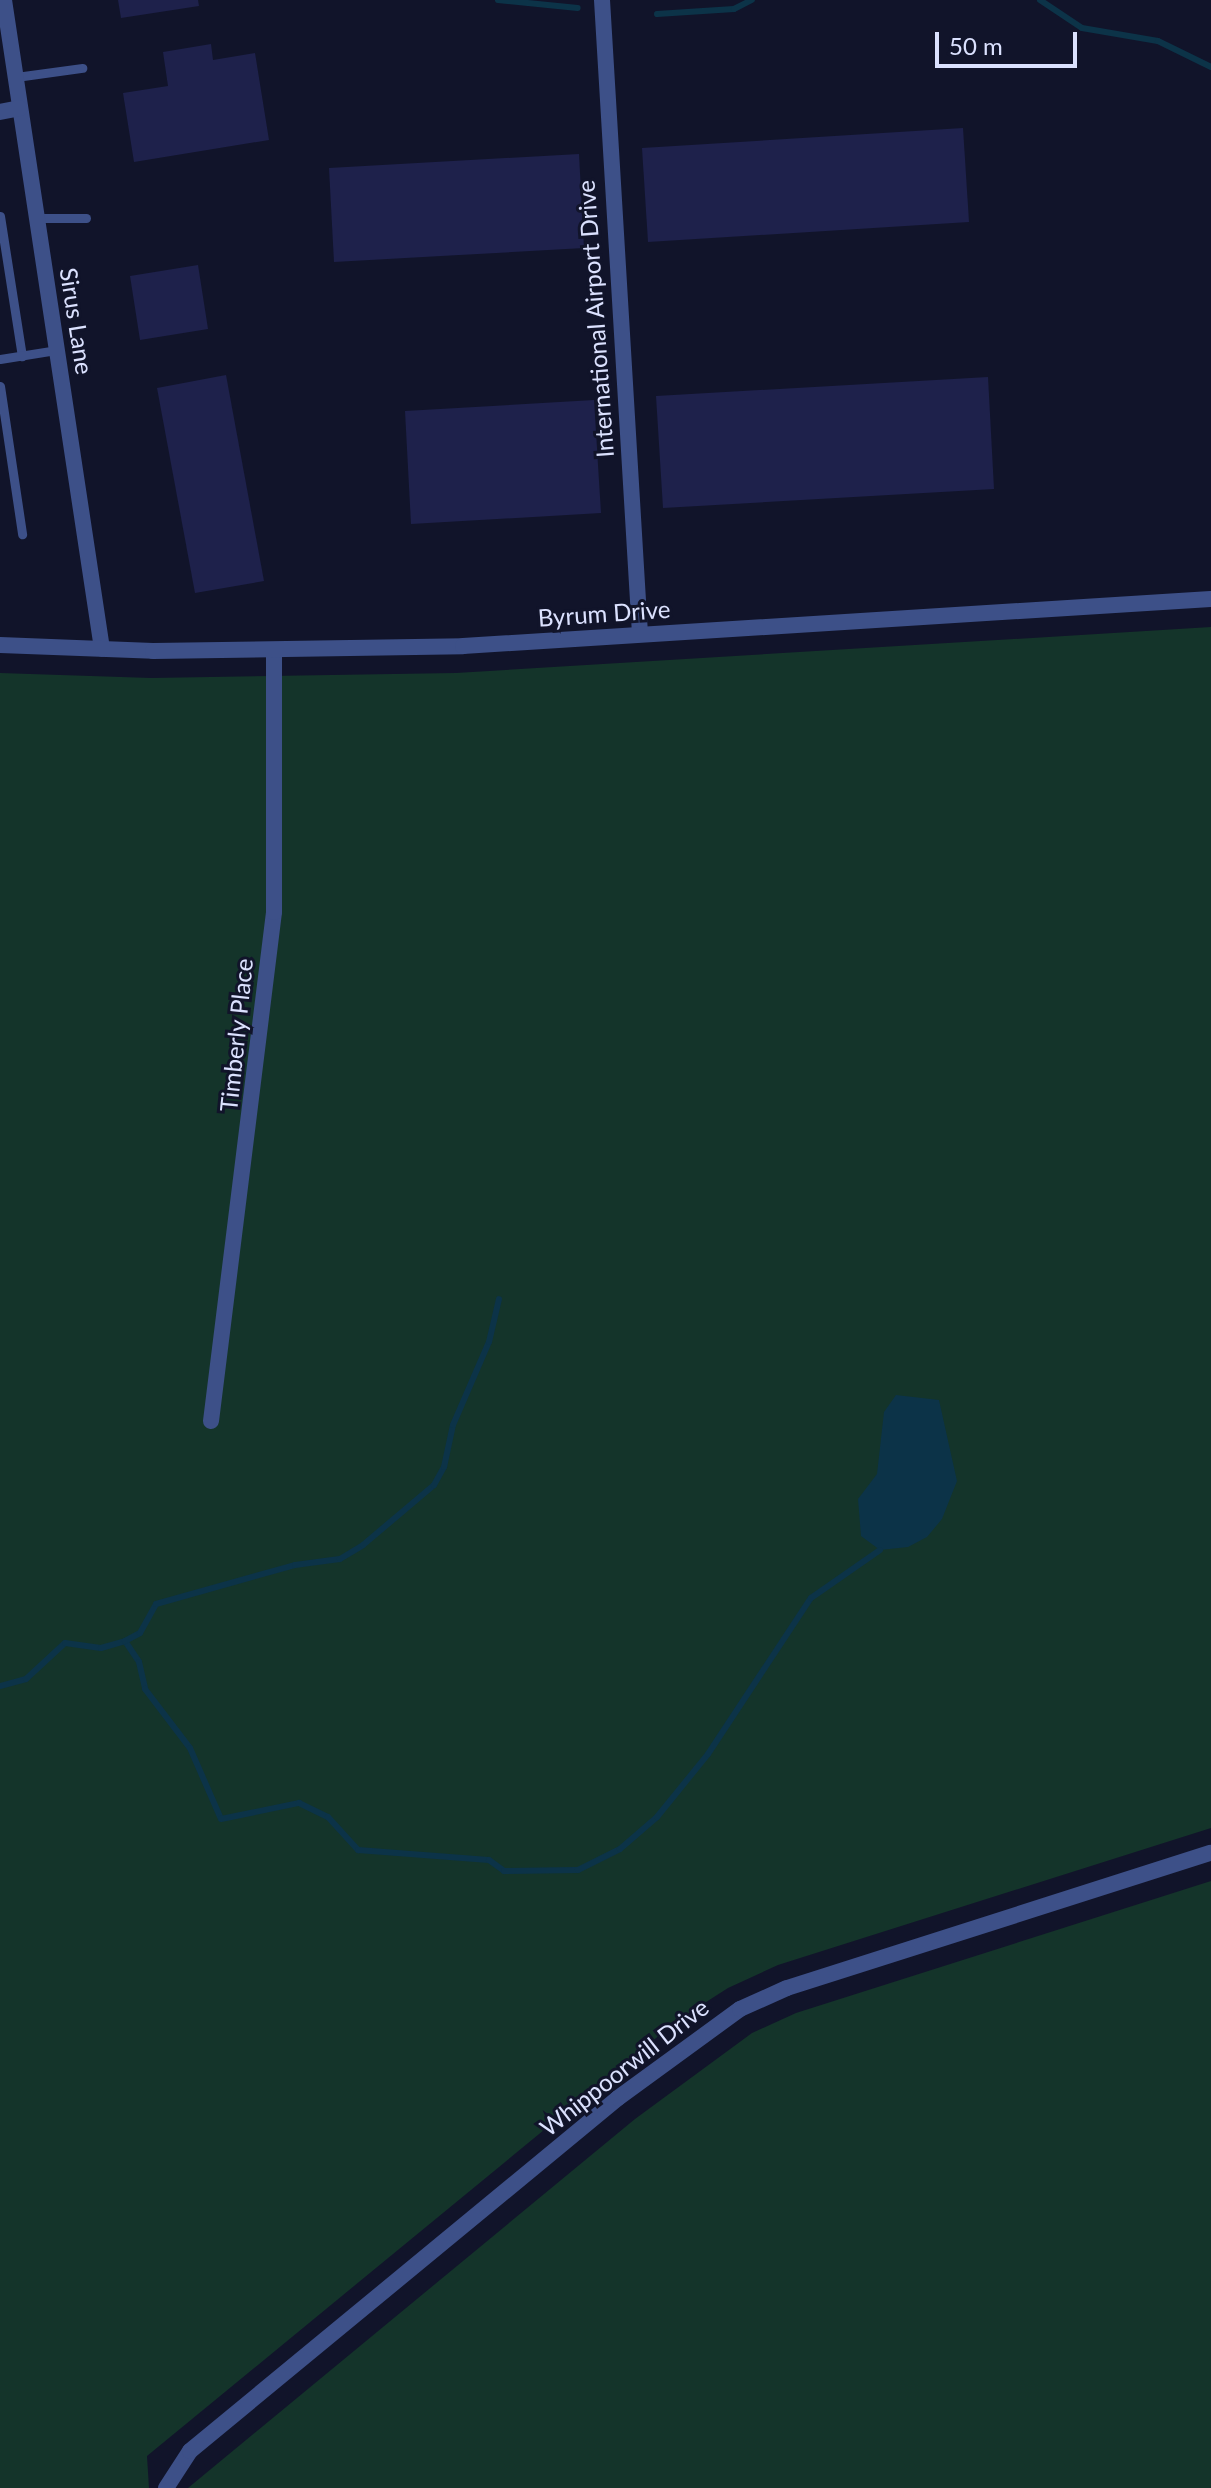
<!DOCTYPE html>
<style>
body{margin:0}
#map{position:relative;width:1211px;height:2488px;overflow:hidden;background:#11142a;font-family:Lato,sans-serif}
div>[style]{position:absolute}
.green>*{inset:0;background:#14342a}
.water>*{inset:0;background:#0c3348}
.stream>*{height:6px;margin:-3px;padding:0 3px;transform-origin:3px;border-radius:3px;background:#0c3348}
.building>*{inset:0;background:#1e214b}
.service>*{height:9px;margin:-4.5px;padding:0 4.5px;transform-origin:4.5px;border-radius:4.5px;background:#3d5088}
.minor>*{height:16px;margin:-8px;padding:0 8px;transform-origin:8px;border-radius:8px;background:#3d5088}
.tertiary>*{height:16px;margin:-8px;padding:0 8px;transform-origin:8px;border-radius:8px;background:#3d5088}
span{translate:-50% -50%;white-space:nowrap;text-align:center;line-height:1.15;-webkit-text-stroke:6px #11142a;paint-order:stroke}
.street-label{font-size:24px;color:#dbe1fe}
.scale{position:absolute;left:935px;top:32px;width:142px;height:36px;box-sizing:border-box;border:4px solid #dbe1fe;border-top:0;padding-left:10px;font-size:24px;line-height:28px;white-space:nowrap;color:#dbe1fe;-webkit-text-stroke:6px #11142a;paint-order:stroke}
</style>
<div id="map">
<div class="green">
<div style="clip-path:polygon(1211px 627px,1211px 1828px,778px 1965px,728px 1988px,678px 2020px,147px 2456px,149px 2488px,0 2488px,0 673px,151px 678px,456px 673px)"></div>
<div style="clip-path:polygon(1211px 1881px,1211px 2488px,188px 2488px,635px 2119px,752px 2033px,796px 2013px)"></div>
</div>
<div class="water">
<div style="clip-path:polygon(896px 1395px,939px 1400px,957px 1481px,942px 1519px,927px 1537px,908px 1547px,880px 1550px,861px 1536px,858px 1499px,877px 1474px,884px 1412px)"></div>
</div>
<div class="stream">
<div style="left:498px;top:0;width:80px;rotate:5.7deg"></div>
<div style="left:1040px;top:0;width:50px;rotate:33.7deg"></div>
<div style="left:1082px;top:28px;width:77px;rotate:9.7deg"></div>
<div style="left:1158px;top:41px;width:59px;rotate:26.1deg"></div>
<div style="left:657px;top:14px;width:77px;rotate:-3.7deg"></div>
<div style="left:734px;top:9px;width:20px;rotate:-27deg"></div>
<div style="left:125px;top:1641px;width:25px;rotate:56deg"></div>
<div style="left:139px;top:1662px;width:28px;rotate:77deg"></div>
<div style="left:145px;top:1689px;width:74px;rotate:52.7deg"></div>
<div style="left:190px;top:1748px;width:77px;rotate:66.4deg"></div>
<div style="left:221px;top:1819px;width:80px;rotate:-11.6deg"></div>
<div style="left:299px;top:1803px;width:32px;rotate:26deg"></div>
<div style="left:328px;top:1817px;width:45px;rotate:47.7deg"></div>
<div style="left:358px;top:1850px;width:131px;rotate:4.4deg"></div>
<div style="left:489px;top:1860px;width:19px;rotate:36deg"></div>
<div style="left:504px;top:1871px;width:74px;rotate:-0.8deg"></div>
<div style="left:578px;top:1870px;width:47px;rotate:-26.6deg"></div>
<div style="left:620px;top:1849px;width:49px;rotate:-40.9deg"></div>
<div style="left:657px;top:1817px;width:81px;rotate:-51deg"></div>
<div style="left:708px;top:1754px;width:187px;rotate:-56.6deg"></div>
<div style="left:811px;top:1598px;width:84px;rotate:-34.8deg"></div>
<div style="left:0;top:1686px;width:27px;rotate:-15deg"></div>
<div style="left:26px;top:1679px;width:53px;rotate:-42.7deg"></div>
<div style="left:65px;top:1643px;width:36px;rotate:8deg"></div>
<div style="left:101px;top:1648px;width:25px;rotate:-16deg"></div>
<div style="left:125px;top:1641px;width:17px;rotate:-28deg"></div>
<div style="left:140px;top:1633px;width:33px;rotate:-61deg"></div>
<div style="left:156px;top:1604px;width:144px;rotate:-15.7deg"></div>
<div style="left:295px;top:1565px;width:45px;rotate:-7.6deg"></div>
<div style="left:340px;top:1559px;width:27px;rotate:-31deg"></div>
<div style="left:363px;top:1545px;width:93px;rotate:-40.2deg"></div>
<div style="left:434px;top:1485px;width:21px;rotate:-61deg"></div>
<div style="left:444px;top:1467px;width:43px;rotate:-77.9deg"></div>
<div style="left:453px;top:1425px;width:90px;rotate:-66.6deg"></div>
<div style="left:489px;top:1342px;width:44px;rotate:-76.9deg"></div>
</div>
<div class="building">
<div style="clip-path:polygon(118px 0,198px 0,199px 6px,121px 18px)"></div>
<div style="clip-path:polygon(211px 44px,213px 60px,255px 53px,269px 140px,134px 162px,123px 93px,168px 86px,163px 52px)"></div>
<div style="clip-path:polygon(963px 128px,969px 222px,648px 242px,642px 148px)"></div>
<div style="clip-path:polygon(579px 154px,584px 248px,334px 262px,329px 168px)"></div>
<div style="clip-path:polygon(198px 265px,208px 329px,140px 340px,130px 276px)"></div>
<div style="clip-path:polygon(226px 375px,264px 581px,195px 593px,157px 388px)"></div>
<div style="clip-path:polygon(988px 377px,994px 489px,663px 508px,656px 396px)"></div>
<div style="clip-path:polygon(594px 400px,601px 513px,411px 524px,405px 411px)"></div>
</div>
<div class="service">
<div style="left:16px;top:77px;width:67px;rotate:-7.8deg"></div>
<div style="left:0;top:216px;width:142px;rotate:81.1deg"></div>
<div style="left:37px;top:218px;width:49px"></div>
<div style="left:0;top:359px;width:58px;rotate:-9deg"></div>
<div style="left:0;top:386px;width:150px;rotate:81.5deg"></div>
</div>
<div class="minor">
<div style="left:4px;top:0;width:656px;rotate:81.41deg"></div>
<div style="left:602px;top:0;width:635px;rotate:86.57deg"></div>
<div style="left:0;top:112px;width:20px;rotate:-11deg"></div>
<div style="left:211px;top:1421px;width:513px;rotate:-82.94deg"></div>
<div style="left:274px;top:912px;width:261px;rotate:-90deg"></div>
<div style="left:166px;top:2488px;width:44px;rotate:-57deg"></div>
<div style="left:190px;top:2451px;width:555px;rotate:-39.51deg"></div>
<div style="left:618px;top:2098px;width:151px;rotate:-36.1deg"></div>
<div style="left:740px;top:2009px;width:51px;rotate:-24.1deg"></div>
<div style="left:787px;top:1988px;width:445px;rotate:-17.7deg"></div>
</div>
<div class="tertiary">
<div style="left:0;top:645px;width:153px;rotate:2.2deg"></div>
<div style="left:153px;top:651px;width:310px;rotate:-0.9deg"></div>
<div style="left:463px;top:646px;width:749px;rotate:-3.6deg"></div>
</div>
<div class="street-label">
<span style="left:595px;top:319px;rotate:-94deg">International Airport Drive</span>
<span style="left:77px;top:321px;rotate:81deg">Sirus Lane</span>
<span style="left:604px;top:613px;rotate:-4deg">Byrum Drive</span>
<span style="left:236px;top:1035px;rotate:-84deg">Timberly Place</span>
<span style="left:624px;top:2067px;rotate:-38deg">Whippoorwill Drive</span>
</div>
<div class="scale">50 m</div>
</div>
